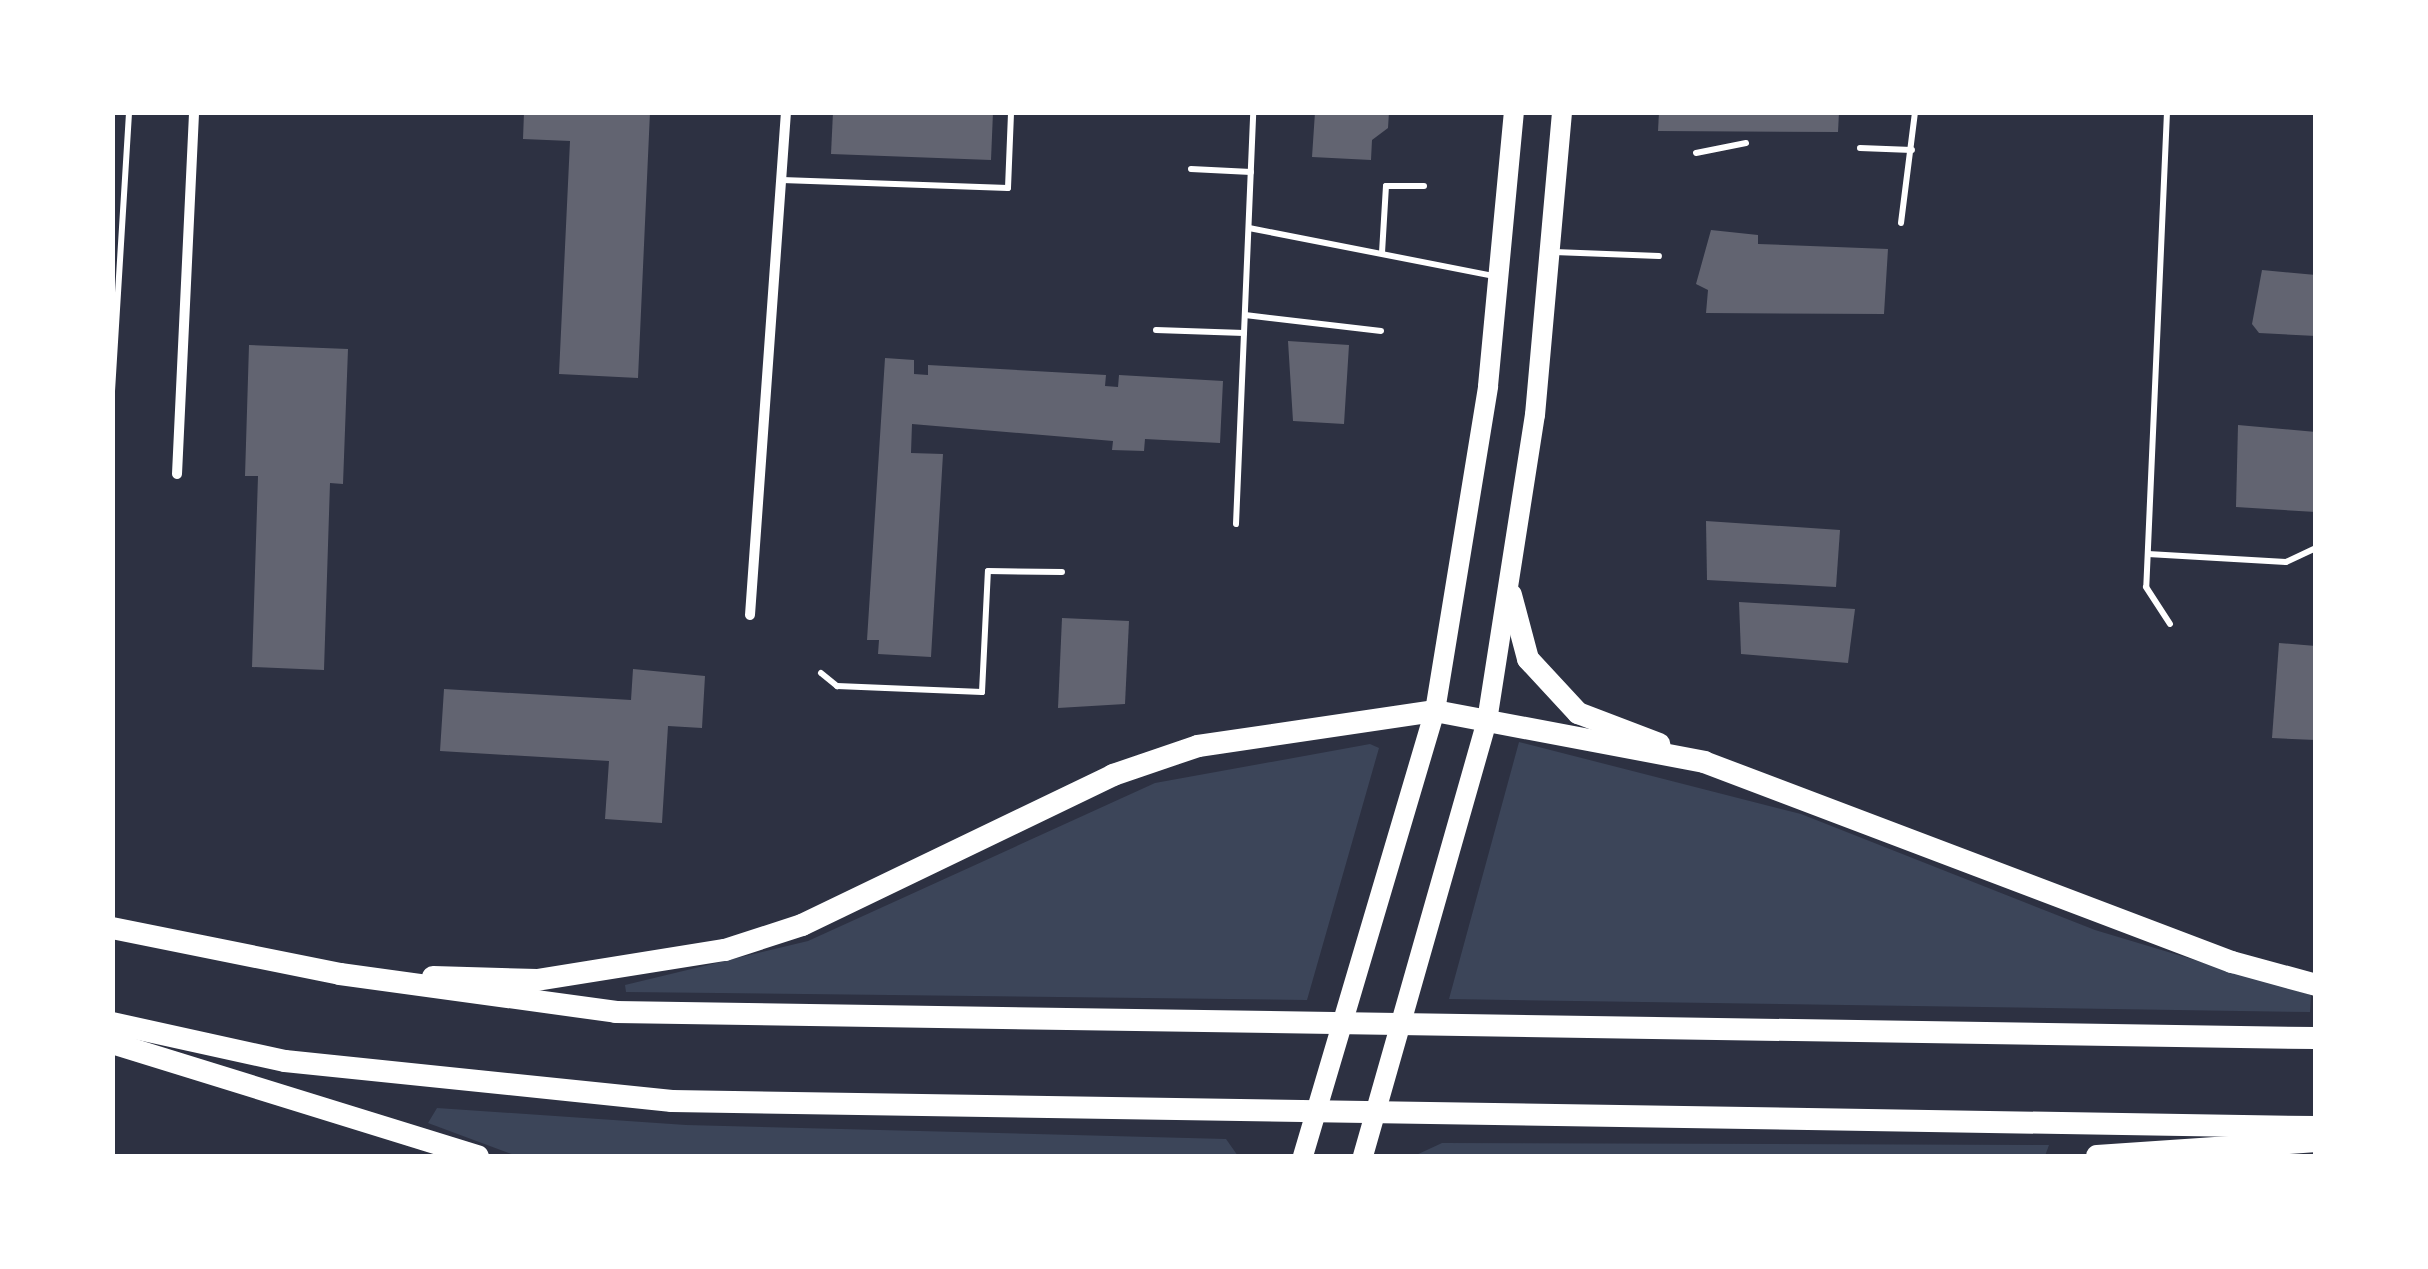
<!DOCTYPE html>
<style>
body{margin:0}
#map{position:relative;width:2428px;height:1269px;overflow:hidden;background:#2d3142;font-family:"Asap Condensed",sans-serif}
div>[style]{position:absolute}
.green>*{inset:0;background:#3c4559}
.building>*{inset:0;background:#626471}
.service>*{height:6px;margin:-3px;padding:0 3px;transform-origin:3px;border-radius:3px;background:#fff}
.minor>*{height:10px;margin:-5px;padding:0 5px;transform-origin:5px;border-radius:5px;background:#fff}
.trunk>*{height:20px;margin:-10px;padding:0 10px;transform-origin:10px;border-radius:10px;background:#fff}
.motorway>*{height:22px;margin:-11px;padding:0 11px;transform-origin:11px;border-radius:11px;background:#fff}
span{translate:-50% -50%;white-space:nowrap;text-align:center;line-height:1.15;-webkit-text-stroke:9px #fff;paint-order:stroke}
.frame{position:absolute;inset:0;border:115px solid #fff;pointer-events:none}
</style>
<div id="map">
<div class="green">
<div style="clip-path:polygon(1519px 742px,1801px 814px,2095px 930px,2311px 995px,2310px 1012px,1449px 999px)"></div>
<div style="clip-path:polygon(1370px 744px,1379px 748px,1307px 1000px,626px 992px,625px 985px,808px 941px,1155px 783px)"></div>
<div style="clip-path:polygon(437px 1108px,686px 1125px,1226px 1139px,1238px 1156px,517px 1156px,428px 1123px)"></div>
<div style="clip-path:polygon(1442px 1143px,2049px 1145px,2045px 1156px,1414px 1156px)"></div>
</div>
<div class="building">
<div style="clip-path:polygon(524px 112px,650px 112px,638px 378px,559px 374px,570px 141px,523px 139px)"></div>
<div style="clip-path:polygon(833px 112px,993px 112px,991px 160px,831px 154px)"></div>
<div style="clip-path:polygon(1315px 112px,1389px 112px,1388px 128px,1372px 140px,1371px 160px,1312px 157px)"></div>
<div style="clip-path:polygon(1659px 112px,1839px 112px,1838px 132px,1658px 131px)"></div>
<div style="clip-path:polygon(1711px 230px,1758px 235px,1758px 244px,1888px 249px,1884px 314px,1706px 313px,1708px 290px,1696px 284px)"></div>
<div style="clip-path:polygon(2262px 270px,2316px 275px,2316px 336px,2259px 333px,2252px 324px)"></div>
<div style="clip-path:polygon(1288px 341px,1349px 345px,1344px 424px,1293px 421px)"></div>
<div style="clip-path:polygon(249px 345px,348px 349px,343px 484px,330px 483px,324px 670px,252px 667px,258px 476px,245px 476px)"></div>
<div style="clip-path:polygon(885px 358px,914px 360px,914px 374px,928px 375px,928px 365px,1106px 375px,1105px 386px,1118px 387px,1119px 375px,1223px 381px,1220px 443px,1145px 439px,1144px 451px,1112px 450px,1113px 441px,912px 424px,911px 453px,943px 454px,931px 657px,878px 654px,879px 640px,867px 640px)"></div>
<div style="clip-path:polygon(2238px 425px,2316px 432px,2316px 512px,2236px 507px)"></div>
<div style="clip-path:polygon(1706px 521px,1840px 530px,1836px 587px,1707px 580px)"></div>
<div style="clip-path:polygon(1739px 602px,1855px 609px,1848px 663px,1741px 654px)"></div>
<div style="clip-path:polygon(1062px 618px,1129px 621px,1125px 704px,1058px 708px)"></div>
<div style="clip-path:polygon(2279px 643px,2316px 646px,2316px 740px,2272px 738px)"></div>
<div style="clip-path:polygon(633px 669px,705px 676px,702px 728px,668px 726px,662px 823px,605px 819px,609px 761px,440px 751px,444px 689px,631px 700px)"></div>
</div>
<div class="service">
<div style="left:2167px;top:112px;width:475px;rotate:92.5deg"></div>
<div style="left:2146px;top:587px;width:44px;rotate:57deg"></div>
<div style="left:1860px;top:148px;width:52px;rotate:2.2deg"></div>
<div style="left:1696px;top:153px;width:51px;rotate:-11.3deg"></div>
<div style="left:1191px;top:169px;width:60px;rotate:2.9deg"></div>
<div style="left:782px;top:180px;width:226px;rotate:2deg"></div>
<div style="left:1008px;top:188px;width:76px;rotate:-87.7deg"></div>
<div style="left:1901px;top:223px;width:112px;rotate:-82.8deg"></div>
<div style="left:1249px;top:228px;width:250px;rotate:11.1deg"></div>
<div style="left:1554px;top:252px;width:105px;rotate:2.2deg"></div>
<div style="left:1382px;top:253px;width:67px;rotate:-86.6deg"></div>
<div style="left:1386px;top:186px;width:38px"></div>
<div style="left:1245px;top:315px;width:137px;rotate:6.7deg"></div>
<div style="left:1156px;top:330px;width:88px;rotate:2deg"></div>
<div style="left:112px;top:391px;width:280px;rotate:-86.5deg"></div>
<div style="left:1236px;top:524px;width:412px;rotate:-87.6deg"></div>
<div style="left:2148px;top:554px;width:138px;rotate:3.3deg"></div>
<div style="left:2286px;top:562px;width:33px;rotate:-25deg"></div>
<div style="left:821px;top:673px;width:21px;rotate:39deg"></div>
<div style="left:837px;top:686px;width:145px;rotate:2.4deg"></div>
<div style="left:982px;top:692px;width:121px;rotate:-87.2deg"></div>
<div style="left:988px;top:571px;width:74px;rotate:0.8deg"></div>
</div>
<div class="minor">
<div style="left:177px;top:474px;width:362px;rotate:-87.3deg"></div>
<div style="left:750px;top:615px;width:504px;rotate:-85.91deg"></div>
</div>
<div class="trunk">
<div style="left:1303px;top:1156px;width:464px;rotate:-73.5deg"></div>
<div style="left:1435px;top:711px;width:329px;rotate:-80.7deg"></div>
<div style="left:1488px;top:386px;width:275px;rotate:-84.6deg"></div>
<div style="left:1363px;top:1156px;width:452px;rotate:-74.1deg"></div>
<div style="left:1487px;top:721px;width:310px;rotate:-81.1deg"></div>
<div style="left:1535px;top:415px;width:304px;rotate:-84.9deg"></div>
</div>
<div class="motorway">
<div style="left:1511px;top:595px;width:66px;rotate:75.1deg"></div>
<div style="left:1528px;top:659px;width:74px;rotate:47.2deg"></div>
<div style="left:1578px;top:713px;width:87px;rotate:20.9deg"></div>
<div style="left:112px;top:928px;width:233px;rotate:11.4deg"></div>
<div style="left:340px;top:974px;width:279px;rotate:7.8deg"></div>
<div style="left:616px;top:1012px;width:1700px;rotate:0.88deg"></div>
<div style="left:433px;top:977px;width:104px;rotate:1.7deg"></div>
<div style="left:537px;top:980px;width:190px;rotate:-9.1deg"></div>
<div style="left:725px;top:950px;width:81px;rotate:-18deg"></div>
<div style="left:802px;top:925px;width:345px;rotate:-25.7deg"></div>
<div style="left:1113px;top:775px;width:90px;rotate:-18.8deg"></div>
<div style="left:1198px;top:746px;width:240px;rotate:-8.4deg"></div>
<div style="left:1435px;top:711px;width:274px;rotate:10.7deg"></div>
<div style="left:1704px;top:762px;width:565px;rotate:20.75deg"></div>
<div style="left:2232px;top:962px;width:87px;rotate:15.3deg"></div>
<div style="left:112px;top:1023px;width:177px;rotate:12.4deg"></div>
<div style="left:285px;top:1061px;width:389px;rotate:5.9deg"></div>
<div style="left:672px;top:1101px;width:1644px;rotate:0.91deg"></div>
<div style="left:112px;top:1043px;width:383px;rotate:17.2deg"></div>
<div style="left:2097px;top:1156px;width:220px;rotate:-3.9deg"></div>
</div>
<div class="frame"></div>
</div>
